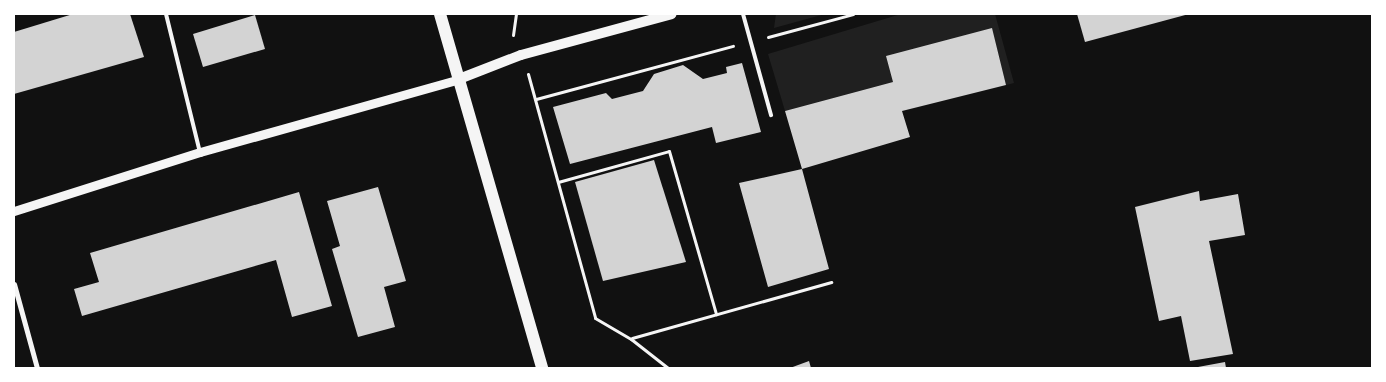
<!DOCTYPE html>
<style>
body{margin:0}
#map{position:relative;width:1386px;height:382px;overflow:hidden;background:#111;font-family:"Work Sans",sans-serif}
div>[style]{position:absolute}
.green>*{inset:0;background:#202020}
.building>*{inset:0;background:#d3d3d3}
.path>*{height:3px;margin:-1.5px;padding:0 1.5px;transform-origin:1.5px;border-radius:1.5px;background:#f5f5f5}
.service>*{height:4px;margin:-2px;padding:0 2px;transform-origin:2px;border-radius:2px;background:#f5f5f5}
.minor>*{height:5px;margin:-2.5px;padding:0 2.5px;transform-origin:2.5px;border-radius:2.5px;background:#f5f5f5}
.tertiary>*{height:9px;margin:-4.5px;padding:0 4.5px;transform-origin:4.5px;border-radius:4.5px;background:#f5f5f5}
.secondary>*{height:10px;margin:-5px;padding:0 5px;transform-origin:5px;border-radius:5px;background:#f5f5f5}
.primary>*{height:12px;margin:-6px;padding:0 6px;transform-origin:6px;border-radius:6px;background:#f5f5f5}
span{translate:-50% -50%;white-space:nowrap;text-align:center;line-height:1.15;-webkit-text-stroke:4px #fff;paint-order:stroke}
.frame{position:absolute;inset:0;border:15px solid #fff;pointer-events:none}
</style>
<div id="map">
<div class="green">
<div style="clip-path:polygon(776px 14px,825px 14px,774px 28px)"></div>
<div style="clip-path:polygon(901px 14px,995px 14px,1014px 83px,1006px 85px,992px 29px,893px 82px,785px 111px,768px 54px)"></div>
</div>
<div class="building">
<div style="clip-path:polygon(73px 14px,130px 14px,144px 57px,14px 94px,14px 32px)"></div>
<div style="clip-path:polygon(1077px 14px,1189px 14px,1085px 42px)"></div>
<div style="clip-path:polygon(255px 15px,265px 49px,203px 67px,193px 34px)"></div>
<div style="clip-path:polygon(992px 28px,1006px 85px,902px 111px,910px 137px,802px 169px,829px 269px,768px 287px,739px 183px,802px 169px,785px 111px,893px 82px,886px 56px)"></div>
<div style="clip-path:polygon(742px 63px,761px 132px,716px 143px,712px 127px,570px 164px,553px 107px,606px 93px,612px 99px,643px 91px,654px 74px,683px 65px,703px 79px,727px 73px,726px 67px)"></div>
<div style="clip-path:polygon(654px 160px,686px 262px,603px 281px,575px 182px)"></div>
<div style="clip-path:polygon(378px 187px,406px 281px,384px 287px,395px 327px,358px 337px,332px 249px,340px 246px,327px 201px)"></div>
<div style="clip-path:polygon(1199px 191px,1200px 201px,1238px 194px,1245px 235px,1209px 241px,1233px 354px,1190px 361px,1181px 316px,1159px 321px,1135px 207px)"></div>
<div style="clip-path:polygon(299px 192px,332px 306px,292px 317px,276px 260px,82px 316px,74px 289px,99px 282px,90px 253px)"></div>
<div style="clip-path:polygon(809px 361px,811px 368px,790px 368px)"></div>
<div style="clip-path:polygon(1225px 362px,1226px 368px,1198px 368px,1198px 367px)"></div>
</div>
<div class="path">
<div style="left:513px;top:35px;width:21px;rotate:-82deg"></div>
<div style="left:768px;top:37px;width:88px;rotate:-15.1deg"></div>
<div style="left:528px;top:74px;width:253px;rotate:74.6deg"></div>
<div style="left:595px;top:318px;width:42px;rotate:30.3deg"></div>
<div style="left:631px;top:339px;width:47px;rotate:38.1deg"></div>
<div style="left:536px;top:99px;width:204px;rotate:-15.1deg"></div>
<div style="left:558px;top:182px;width:115px;rotate:-15.6deg"></div>
<div style="left:669px;top:151px;width:170px;rotate:73.9deg"></div>
<div style="left:632px;top:338px;width:207px;rotate:-15.7deg"></div>
</div>
<div class="service">
<div style="left:166px;top:14px;width:142px;rotate:76.2deg"></div>
<div style="left:743px;top:14px;width:105px;rotate:74.5deg"></div>
</div>
<div class="minor">
<div style="left:14px;top:284px;width:87px;rotate:74.7deg"></div>
</div>
<div class="tertiary">
<div style="left:14px;top:211px;width:195px;rotate:-17.6deg"></div>
<div style="left:200px;top:152px;width:269px;rotate:-15.7deg"></div>
</div>
<div class="secondary">
<div style="left:459px;top:79px;width:66px;rotate:-21.2deg"></div>
<div style="left:521px;top:55px;width:156px;rotate:-15.2deg"></div>
</div>
<div class="primary">
<div style="left:440px;top:14px;width:368px;rotate:73.9deg"></div>
</div>
<div class="frame"></div>
</div>
